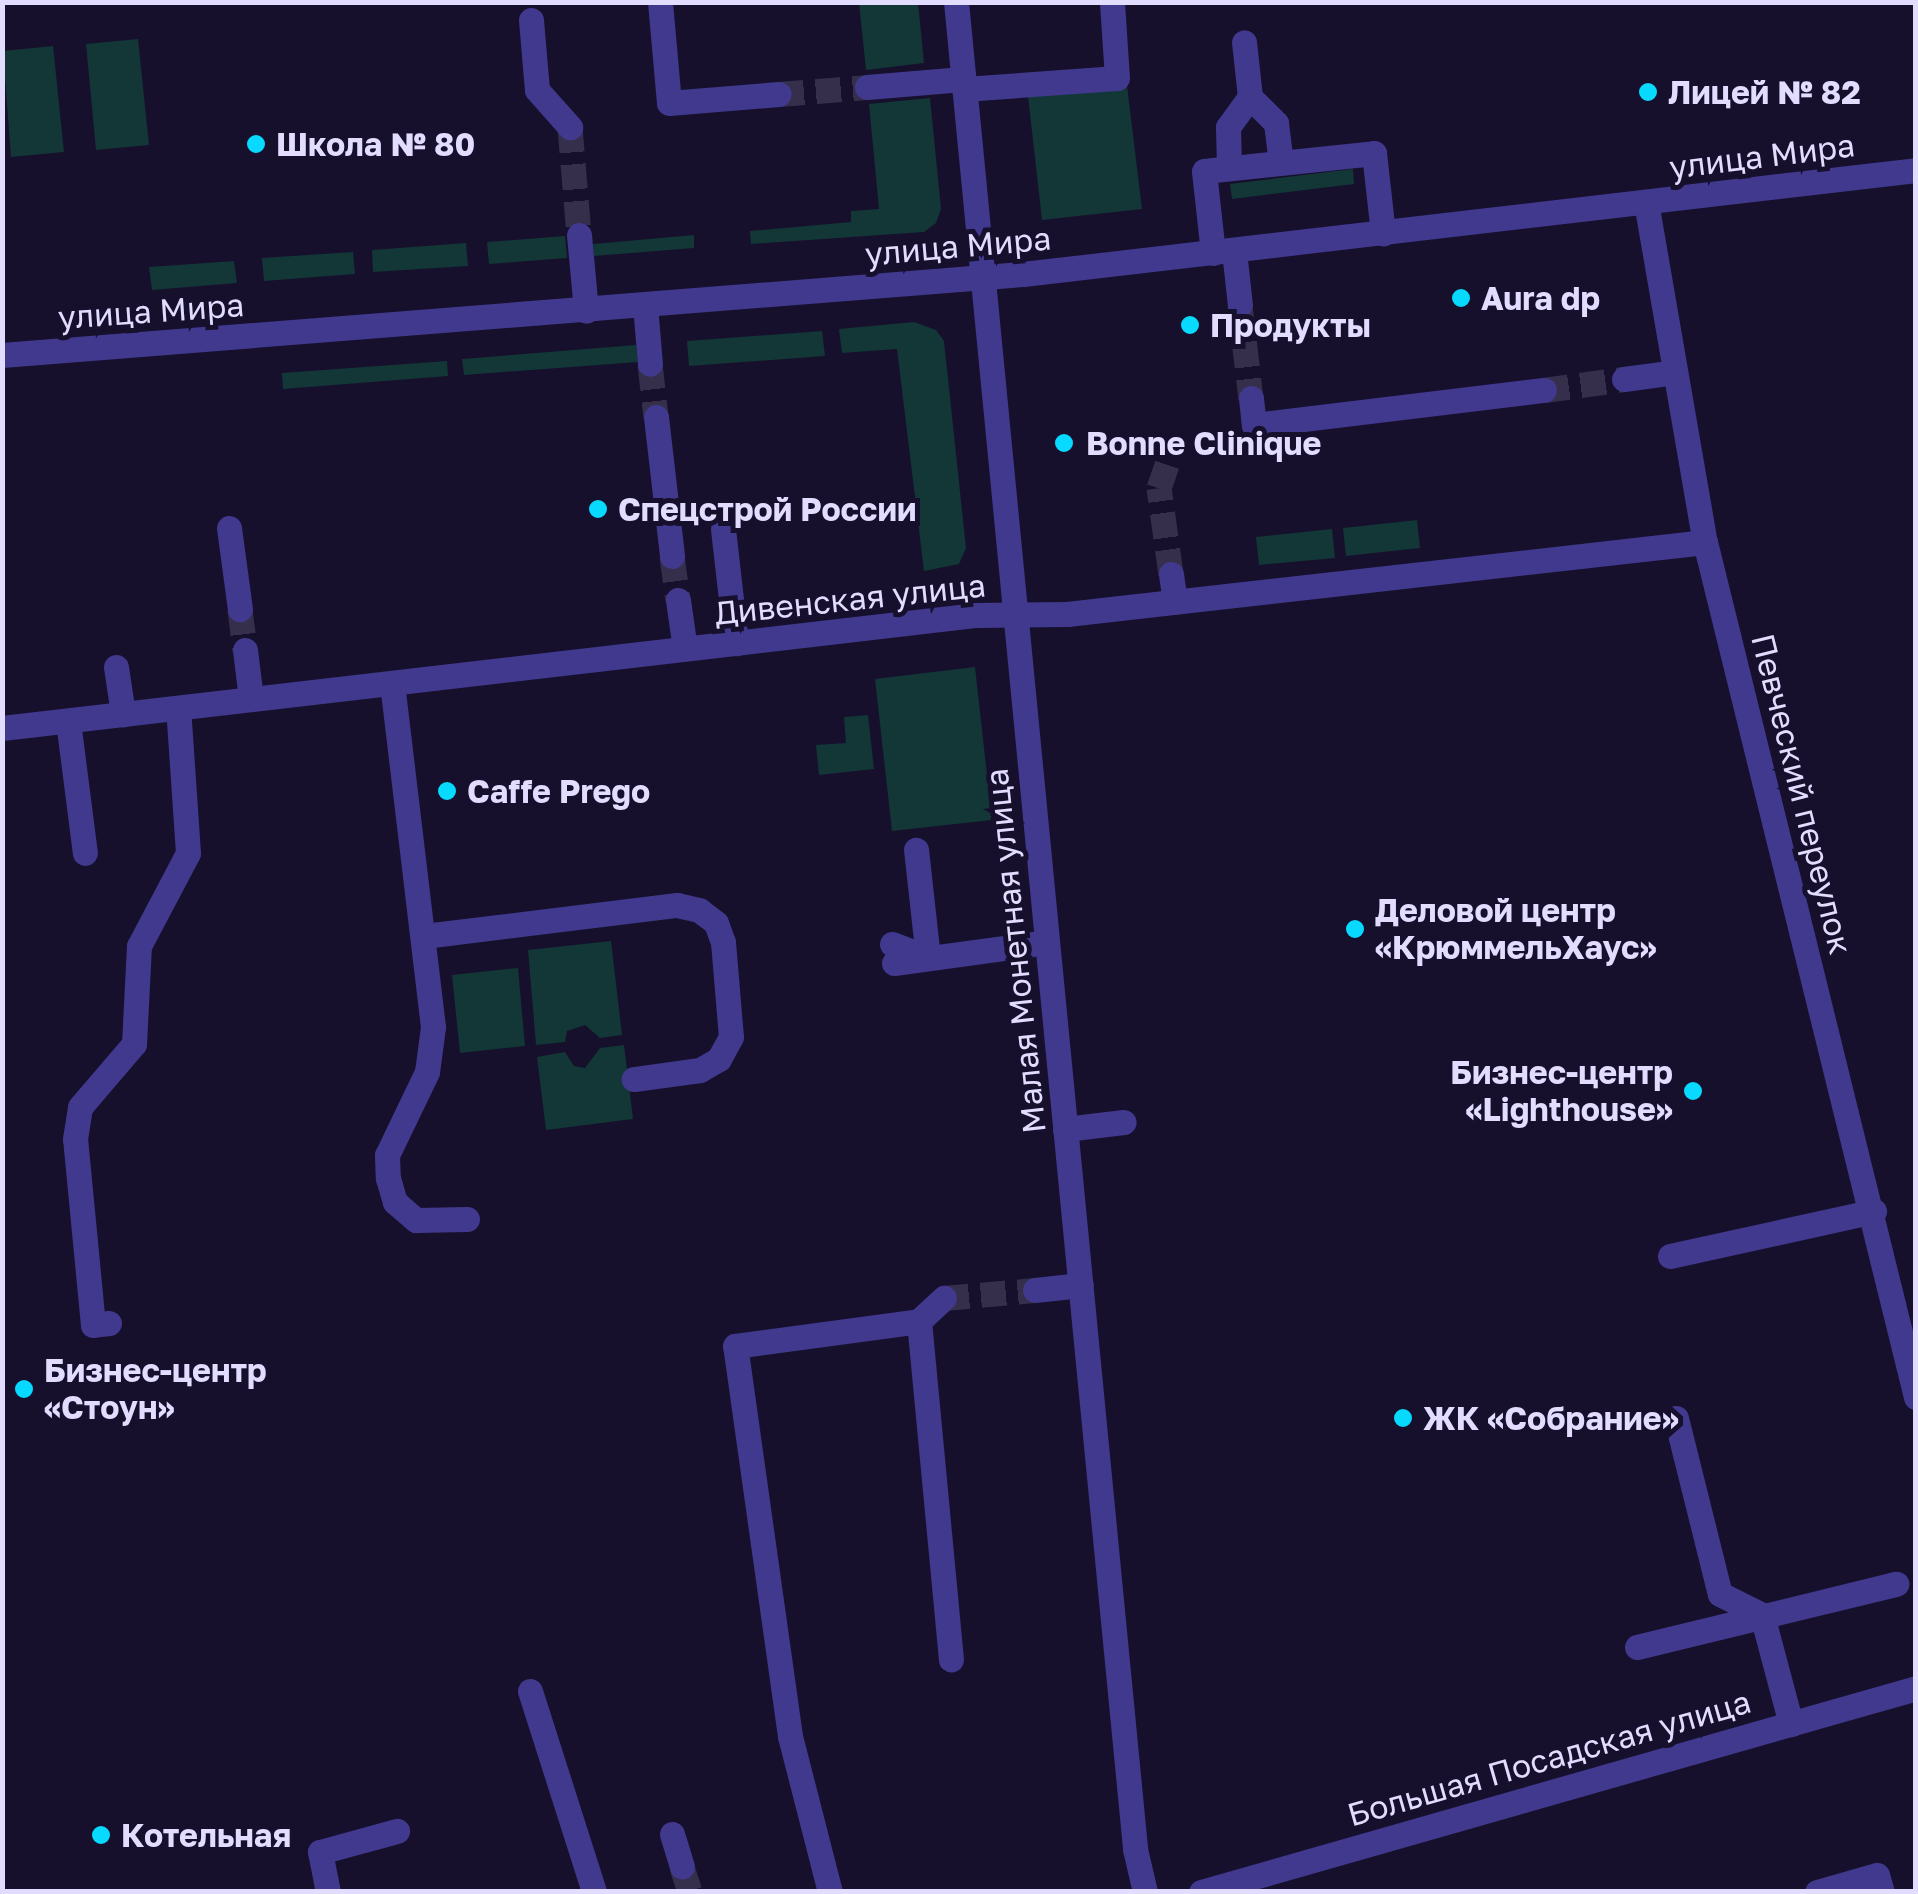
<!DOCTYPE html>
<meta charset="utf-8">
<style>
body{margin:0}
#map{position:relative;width:1918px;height:1894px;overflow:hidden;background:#16102d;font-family:"Golos Text",sans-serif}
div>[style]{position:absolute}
.green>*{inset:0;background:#133637}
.minor-tunnel>*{height:25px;margin-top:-12.5px;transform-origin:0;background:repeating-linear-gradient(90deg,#352f4c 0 25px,transparent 0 37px)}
.minor>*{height:25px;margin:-12.5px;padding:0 12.5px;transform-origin:12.5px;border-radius:12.5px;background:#41398e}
.dots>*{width:28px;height:28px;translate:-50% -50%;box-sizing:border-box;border:5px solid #16102d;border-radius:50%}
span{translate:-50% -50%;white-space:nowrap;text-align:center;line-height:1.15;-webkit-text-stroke:10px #16102d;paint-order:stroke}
.poi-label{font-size:32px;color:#e2dcff;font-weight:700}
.left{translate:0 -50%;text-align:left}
.right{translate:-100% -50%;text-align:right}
.street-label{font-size:32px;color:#e2dcff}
.frame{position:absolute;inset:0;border:5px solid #e2dcff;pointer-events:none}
</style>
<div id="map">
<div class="green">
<div style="clip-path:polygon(859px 3px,918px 3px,924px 63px,866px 70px)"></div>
<div style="clip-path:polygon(138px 39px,149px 145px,96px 150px,86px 44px)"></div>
<div style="clip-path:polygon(53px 46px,64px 152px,11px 157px,3px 51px)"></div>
<div style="clip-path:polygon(1127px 86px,1142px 209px,1042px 220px,1028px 96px)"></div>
<div style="clip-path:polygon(930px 98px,941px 209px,936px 223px,924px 232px,751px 244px,750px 231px,851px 222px,851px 211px,879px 209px,869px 104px)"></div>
<div style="clip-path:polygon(1353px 169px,1354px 184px,1232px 199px,1230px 184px)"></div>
<div style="clip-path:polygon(694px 235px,694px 248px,594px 256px,593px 244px)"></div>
<div style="clip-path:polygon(565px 236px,567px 258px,489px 264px,487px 242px)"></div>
<div style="clip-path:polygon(466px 243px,468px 266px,373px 272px,372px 250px)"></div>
<div style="clip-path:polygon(353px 252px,355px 274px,264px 281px,262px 258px)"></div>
<div style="clip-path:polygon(234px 261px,237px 283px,152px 290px,149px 267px)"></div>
<div style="clip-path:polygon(914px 322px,936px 330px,944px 341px,966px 548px,959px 564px,924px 571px,897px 349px,842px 353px,839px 329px)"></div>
<div style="clip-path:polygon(822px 331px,825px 356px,689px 366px,687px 341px)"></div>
<div style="clip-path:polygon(636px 345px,638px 362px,464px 375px,462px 359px)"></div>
<div style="clip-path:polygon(447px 361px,448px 376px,283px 389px,282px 373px)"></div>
<div style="clip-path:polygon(1417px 520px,1420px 548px,1346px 556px,1343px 528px)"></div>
<div style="clip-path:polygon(1332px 529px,1335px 558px,1259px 565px,1256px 537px)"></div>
<div style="clip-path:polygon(975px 667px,992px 820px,892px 831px,875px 679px)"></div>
<div style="clip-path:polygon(868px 715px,874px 769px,819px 775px,816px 745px,846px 743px,844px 717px)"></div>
<div style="clip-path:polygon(611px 941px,622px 1035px,600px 1038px,585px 1025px,567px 1031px,565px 1042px,536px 1045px,528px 950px)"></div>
<div style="clip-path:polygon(518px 968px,525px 1046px,460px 1053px,452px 975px)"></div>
<div style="clip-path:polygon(624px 1045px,633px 1119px,546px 1130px,537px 1057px,565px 1052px,574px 1066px,585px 1068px,600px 1048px)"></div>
</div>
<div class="minor-tunnel">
<div style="left:779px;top:94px;width:88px;rotate:-4.5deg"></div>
<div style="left:570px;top:127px;width:108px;rotate:85.2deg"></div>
<div style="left:1240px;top:305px;width:94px;rotate:83.3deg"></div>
<div style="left:650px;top:364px;width:53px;rotate:83.5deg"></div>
<div style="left:1544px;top:390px;width:81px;rotate:-7.8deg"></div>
<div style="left:672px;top:556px;width:44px;rotate:82.2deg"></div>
<div style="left:1171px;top:574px;width:87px;rotate:-97.9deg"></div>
<div style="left:1159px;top:488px;width:37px;rotate:-71deg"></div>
<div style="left:240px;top:609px;width:41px;rotate:83deg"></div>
<div style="left:944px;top:1298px;width:91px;rotate:-5deg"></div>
<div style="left:682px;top:1867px;width:26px;rotate:72deg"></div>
</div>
<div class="minor">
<div style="left:660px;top:2px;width:101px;rotate:84.9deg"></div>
<div style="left:669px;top:103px;width:110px;rotate:-4.7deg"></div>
<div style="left:956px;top:2px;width:1856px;rotate:84.46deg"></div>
<div style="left:1135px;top:1849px;width:44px;rotate:76.9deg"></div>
<div style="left:531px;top:20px;width:70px;rotate:85.1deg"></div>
<div style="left:537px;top:90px;width:50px;rotate:48.3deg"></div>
<div style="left:867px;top:87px;width:96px;rotate:-4.8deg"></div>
<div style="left:964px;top:89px;width:153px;rotate:-4.1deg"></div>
<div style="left:1117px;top:78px;width:76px;rotate:-93.8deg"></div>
<div style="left:1250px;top:97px;width:37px;rotate:45deg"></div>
<div style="left:1276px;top:123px;width:39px;rotate:83deg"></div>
<div style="left:1229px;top:168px;width:41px;rotate:-91.4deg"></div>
<div style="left:1228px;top:127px;width:37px;rotate:-54deg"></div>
<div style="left:1250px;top:97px;width:55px;rotate:-96.2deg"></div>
<div style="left:1646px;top:202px;width:345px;rotate:80.2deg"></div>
<div style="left:1705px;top:542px;width:881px;rotate:76.14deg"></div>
<div style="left:579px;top:235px;width:76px;rotate:84.7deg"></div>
<div style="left:1234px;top:251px;width:54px;rotate:83.7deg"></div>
<div style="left:1213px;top:253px;width:82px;rotate:-96.3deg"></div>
<div style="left:1204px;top:171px;width:171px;rotate:-6deg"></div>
<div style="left:1374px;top:153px;width:81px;rotate:83.6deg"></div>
<div style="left:645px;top:305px;width:59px;rotate:85.2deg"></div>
<div style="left:2px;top:355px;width:1024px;rotate:-4.54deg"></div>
<div style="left:1023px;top:274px;width:899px;rotate:-6.64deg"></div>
<div style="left:1624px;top:379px;width:51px;rotate:-7.8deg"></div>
<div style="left:1251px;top:398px;width:27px;rotate:84deg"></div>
<div style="left:1254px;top:425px;width:292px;rotate:-6.9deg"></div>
<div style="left:656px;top:417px;width:140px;rotate:83.4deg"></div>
<div style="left:229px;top:528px;width:82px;rotate:82.3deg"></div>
<div style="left:723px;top:529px;width:115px;rotate:83.5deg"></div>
<div style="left:1171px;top:574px;width:28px;rotate:82deg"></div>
<div style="left:678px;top:600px;width:49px;rotate:81.9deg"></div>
<div style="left:245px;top:650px;width:49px;rotate:83deg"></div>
<div style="left:116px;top:667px;width:48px;rotate:81.5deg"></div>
<div style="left:392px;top:683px;width:346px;rotate:83.2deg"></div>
<div style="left:433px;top:1027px;width:45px;rotate:97.6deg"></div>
<div style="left:427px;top:1072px;width:92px;rotate:115.7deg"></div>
<div style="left:387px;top:1155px;width:23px;rotate:88deg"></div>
<div style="left:388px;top:1178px;width:25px;rotate:74deg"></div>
<div style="left:395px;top:1202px;width:28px;rotate:41deg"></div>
<div style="left:416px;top:1220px;width:51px;rotate:-1.1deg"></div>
<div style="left:68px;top:721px;width:133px;rotate:82.7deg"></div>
<div style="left:2px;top:728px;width:981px;rotate:-6.62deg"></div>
<div style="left:976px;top:615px;width:91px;rotate:-0.6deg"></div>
<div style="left:1067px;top:614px;width:642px;rotate:-6.44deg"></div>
<div style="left:424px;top:936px;width:255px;rotate:-7deg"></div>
<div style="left:677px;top:905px;width:23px;rotate:13deg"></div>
<div style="left:699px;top:910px;width:21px;rotate:37deg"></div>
<div style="left:716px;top:923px;width:20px;rotate:70deg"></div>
<div style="left:723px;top:942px;width:95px;rotate:85.2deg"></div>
<div style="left:731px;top:1037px;width:25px;rotate:119deg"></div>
<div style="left:719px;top:1059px;width:22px;rotate:150deg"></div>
<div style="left:700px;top:1070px;width:67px;rotate:172.2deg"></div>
<div style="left:892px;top:944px;width:39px;rotate:21deg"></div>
<div style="left:928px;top:958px;width:109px;rotate:-96.3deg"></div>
<div style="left:894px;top:963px;width:154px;rotate:-7.8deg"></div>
<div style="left:1065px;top:1129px;width:59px;rotate:-6.8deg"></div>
<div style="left:1670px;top:1256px;width:209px;rotate:-12.4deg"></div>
<div style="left:1035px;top:1290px;width:46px;rotate:-6.2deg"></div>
<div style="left:919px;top:1321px;width:340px;rotate:84.6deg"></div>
<div style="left:109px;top:1323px;width:16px;rotate:173deg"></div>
<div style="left:93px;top:1325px;width:187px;rotate:-95.5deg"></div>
<div style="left:75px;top:1139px;width:32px;rotate:-81deg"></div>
<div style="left:80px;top:1107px;width:83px;rotate:-49.4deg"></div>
<div style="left:134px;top:1044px;width:98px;rotate:-87.1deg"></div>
<div style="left:139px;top:946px;width:105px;rotate:-62.2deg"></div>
<div style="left:188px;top:853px;width:145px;rotate:-93.9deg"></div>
<div style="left:1676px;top:1418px;width:181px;rotate:76deg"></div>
<div style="left:1720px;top:1594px;width:47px;rotate:26.6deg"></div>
<div style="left:1762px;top:1615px;width:113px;rotate:75.1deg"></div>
<div style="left:1637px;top:1647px;width:267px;rotate:-13.7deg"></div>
<div style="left:530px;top:1691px;width:211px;rotate:72.3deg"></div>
<div style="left:672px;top:1834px;width:34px;rotate:73deg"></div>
<div style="left:328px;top:1892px;width:41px;rotate:-101.3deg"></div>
<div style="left:320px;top:1852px;width:80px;rotate:-15.3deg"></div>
<div style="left:830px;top:1892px;width:161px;rotate:-104.4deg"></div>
<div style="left:790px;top:1736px;width:394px;rotate:-98deg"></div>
<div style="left:735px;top:1346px;width:186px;rotate:-7.7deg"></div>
<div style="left:919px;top:1321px;width:34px;rotate:-43deg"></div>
<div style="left:1201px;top:1892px;width:744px;rotate:-15.92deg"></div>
<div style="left:1817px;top:1892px;width:62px;rotate:-15.8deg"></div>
<div style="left:1877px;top:1875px;width:18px;rotate:74deg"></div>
</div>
<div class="dots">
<div style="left:1648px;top:92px;background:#08d9ff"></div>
<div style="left:256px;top:144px;background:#08d9ff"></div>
<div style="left:1461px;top:298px;background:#08d9ff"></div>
<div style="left:1190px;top:325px;background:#08d9ff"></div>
<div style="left:1064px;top:443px;background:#08d9ff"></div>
<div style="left:598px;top:509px;background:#08d9ff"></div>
<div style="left:447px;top:791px;background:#08d9ff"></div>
<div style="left:1355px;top:929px;background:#08d9ff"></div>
<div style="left:1693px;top:1091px;background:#08d9ff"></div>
<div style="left:24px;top:1389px;background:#08d9ff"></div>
<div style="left:1403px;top:1418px;background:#08d9ff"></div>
<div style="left:101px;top:1835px;background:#08d9ff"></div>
</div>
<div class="poi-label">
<span class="left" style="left:1668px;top:92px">Лицей № 82</span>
<span class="left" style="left:276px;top:144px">Школа № 80</span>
<span class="left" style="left:1481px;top:298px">Aura dp</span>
<span class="left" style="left:1210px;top:325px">Продукты</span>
<span class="left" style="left:1086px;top:443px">Bonne Clinique</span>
<span class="left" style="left:618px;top:509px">Спецстрой России</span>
<span class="left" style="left:467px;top:791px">Caffe Prego</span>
<span class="left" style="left:1375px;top:929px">Деловой центр<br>«КрюммельХаус»</span>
<span class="right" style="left:1673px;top:1091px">Бизнес-центр<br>«Lighthouse»</span>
<span class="left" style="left:44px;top:1389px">Бизнес-центр<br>«Стоун»</span>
<span class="left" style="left:1423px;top:1418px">ЖК «Собрание»</span>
<span class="left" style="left:121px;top:1835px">Котельная</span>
</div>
<div class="street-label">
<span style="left:1762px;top:156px;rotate:-7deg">улица Мира</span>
<span style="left:958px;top:246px;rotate:-5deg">улица Мира</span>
<span style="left:151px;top:311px;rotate:-4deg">улица Мира</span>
<span style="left:850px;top:599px;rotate:-6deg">Дивенская улица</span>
<span style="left:1802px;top:794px;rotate:76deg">Певческий переулок</span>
<span style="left:1015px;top:951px;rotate:-96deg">Малая Монетная улица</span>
<span style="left:1549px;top:1758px;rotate:-16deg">Большая Посадская улица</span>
</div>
<div class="frame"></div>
</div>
